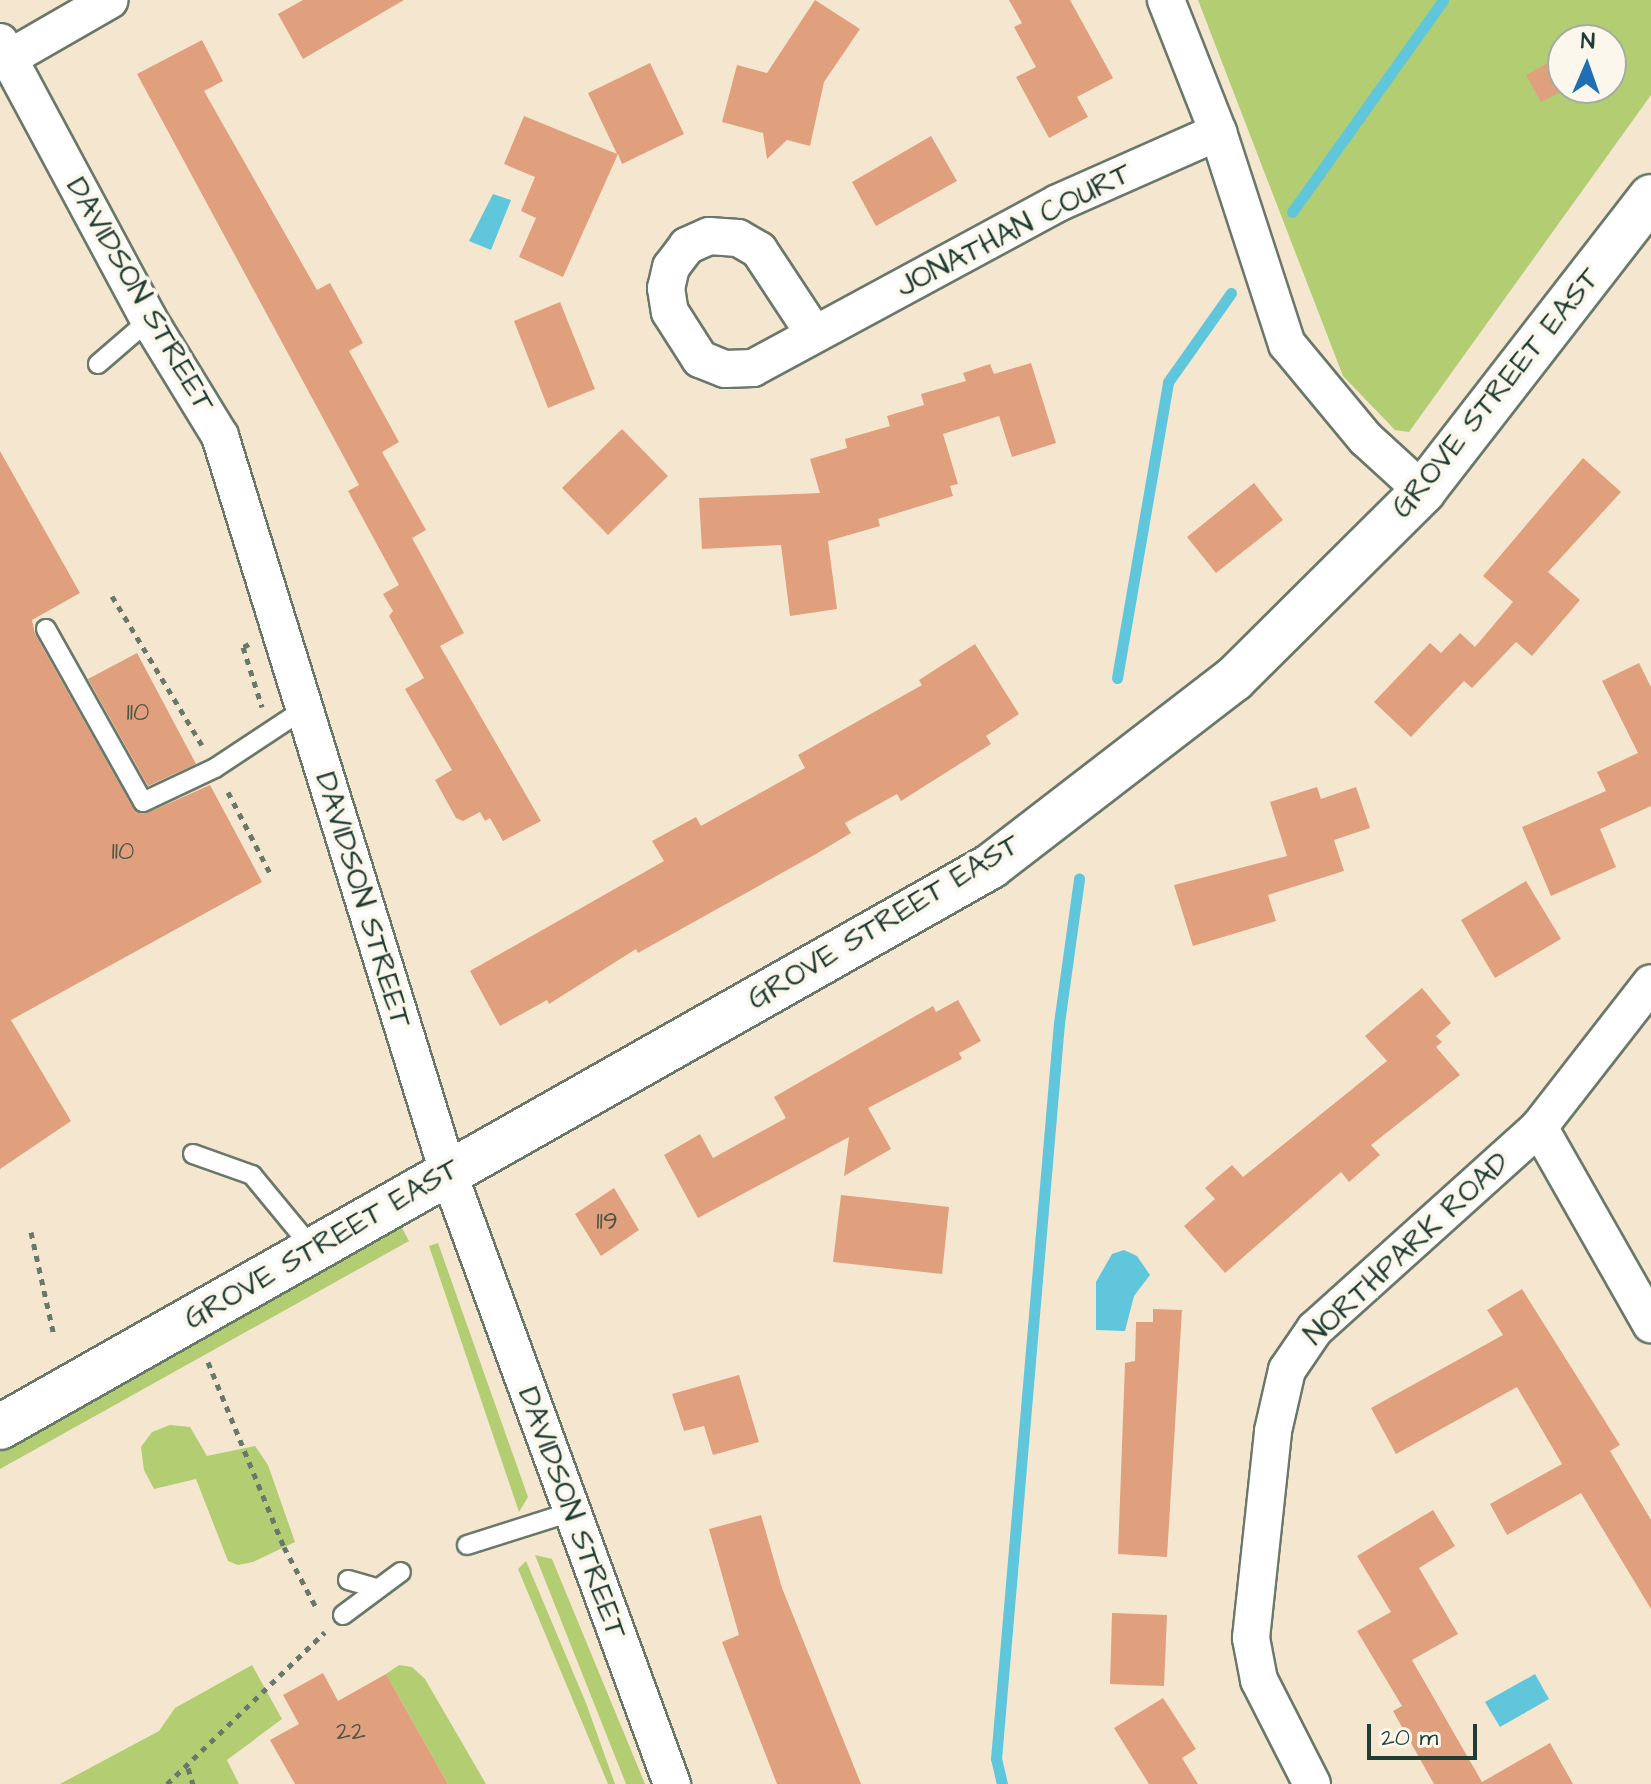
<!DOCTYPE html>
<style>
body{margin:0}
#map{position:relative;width:1651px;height:1784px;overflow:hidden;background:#f5e7cf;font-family:"Architects Daughter",sans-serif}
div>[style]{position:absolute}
.green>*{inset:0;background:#b3cd73}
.water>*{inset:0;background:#5fc6dc}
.stream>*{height:11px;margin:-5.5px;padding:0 5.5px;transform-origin:5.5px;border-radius:5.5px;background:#5fc6dc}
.building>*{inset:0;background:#e0a07d}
.path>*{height:5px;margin-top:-2.5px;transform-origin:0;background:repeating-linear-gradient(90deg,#6a786a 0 6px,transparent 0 12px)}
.roads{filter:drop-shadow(2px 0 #6a786a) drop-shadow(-2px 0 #6a786a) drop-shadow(0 2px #6a786a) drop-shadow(0 -2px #6a786a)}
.service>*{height:18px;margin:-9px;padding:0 9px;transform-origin:9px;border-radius:9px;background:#fff}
.minor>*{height:36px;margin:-18px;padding:0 18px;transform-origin:18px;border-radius:18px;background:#fff}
.tertiary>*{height:44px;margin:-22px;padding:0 22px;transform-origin:22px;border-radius:22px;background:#fff}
span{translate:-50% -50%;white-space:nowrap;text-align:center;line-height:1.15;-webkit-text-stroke:8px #fbf7ec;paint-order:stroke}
.number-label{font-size:26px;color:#4f5646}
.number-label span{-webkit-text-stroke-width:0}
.street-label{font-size:30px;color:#1f3d34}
.north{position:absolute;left:1547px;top:24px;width:80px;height:80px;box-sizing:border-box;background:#fbf7ec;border:2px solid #a3ada2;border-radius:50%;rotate:2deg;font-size:22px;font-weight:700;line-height:32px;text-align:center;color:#1f3d34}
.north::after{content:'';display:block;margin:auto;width:28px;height:36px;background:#1f6fb2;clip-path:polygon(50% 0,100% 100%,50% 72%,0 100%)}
.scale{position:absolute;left:1367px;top:1724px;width:110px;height:36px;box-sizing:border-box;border:4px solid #1f3d34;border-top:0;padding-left:10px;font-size:24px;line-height:28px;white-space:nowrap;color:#1f3d34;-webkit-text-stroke:6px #fbf7ec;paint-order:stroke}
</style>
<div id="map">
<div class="green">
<div style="clip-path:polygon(evenodd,1198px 0,1651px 0,1651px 95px,1409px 432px,1395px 430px,1343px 376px,1198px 0,1563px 40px,1611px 40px,1611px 88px,1563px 88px,1563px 40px)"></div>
<div style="clip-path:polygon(402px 1228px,409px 1241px,0 1469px,0 1451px)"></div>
<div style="clip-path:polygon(438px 1243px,528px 1497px,519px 1512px,429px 1246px)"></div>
<div style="clip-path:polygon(170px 1425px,190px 1427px,207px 1456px,255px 1446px,268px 1465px,295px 1542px,253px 1562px,238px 1565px,228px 1561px,196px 1479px,154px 1489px,144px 1470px,141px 1447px,152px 1432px)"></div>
<div style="clip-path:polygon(535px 1555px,552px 1559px,645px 1784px,626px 1784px)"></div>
<div style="clip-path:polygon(526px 1561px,586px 1703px,615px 1784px,608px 1784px,518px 1569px)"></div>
<div style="clip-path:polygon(252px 1665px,282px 1719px,227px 1760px,239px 1784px,60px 1784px,159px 1731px,175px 1708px)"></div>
<div style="clip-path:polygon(399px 1665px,412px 1667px,425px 1679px,486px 1784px,448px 1784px,386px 1674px)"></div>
</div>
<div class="water">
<div style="clip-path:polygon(493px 194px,511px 200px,491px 250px,469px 241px)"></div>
<div style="clip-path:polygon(1124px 1250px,1137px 1256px,1150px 1275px,1134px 1296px,1125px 1331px,1096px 1330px,1096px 1282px,1112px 1254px)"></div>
<div style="clip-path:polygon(1535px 1674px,1549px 1699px,1500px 1727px,1485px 1702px)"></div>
</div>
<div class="stream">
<div style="left:1292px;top:212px;width:260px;rotate:-54.5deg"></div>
<div style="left:1117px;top:678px;width:300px;rotate:-80.2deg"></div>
<div style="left:1168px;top:382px;width:109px;rotate:-54.7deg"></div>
<div style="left:1002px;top:1784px;width:26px;rotate:-103deg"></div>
<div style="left:996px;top:1759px;width:739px;rotate:-85.11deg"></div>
<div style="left:1059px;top:1023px;width:146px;rotate:-82.1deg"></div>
</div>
<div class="building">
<div style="clip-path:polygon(303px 0,404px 0,303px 59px,278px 14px)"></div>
<div style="clip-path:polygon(815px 0,860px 29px,824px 82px,810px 146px,787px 140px,767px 159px,763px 133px,722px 122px,737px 65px,767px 73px)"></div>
<div style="clip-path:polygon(1009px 0,1070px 0,1113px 78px,1077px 97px,1088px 117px,1049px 138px,1016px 77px,1036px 67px,1014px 27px,1022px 23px)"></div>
<div style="clip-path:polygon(202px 40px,223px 81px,204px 91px,317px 290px,330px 283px,363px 343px,349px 351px,399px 442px,382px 452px,426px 530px,412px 538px,464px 633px,440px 646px,541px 821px,503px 841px,490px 818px,485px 821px,480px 812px,463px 821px,456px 818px,435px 780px,452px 770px,405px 689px,424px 678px,389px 616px,393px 611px,383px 594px,399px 585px,348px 491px,359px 485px,137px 74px)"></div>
<div style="clip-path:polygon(1563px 55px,1563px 91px,1541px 102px,1526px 75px)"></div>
<div style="clip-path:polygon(650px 63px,684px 134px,622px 164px,618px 154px,563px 277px,519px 257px,536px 218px,521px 211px,535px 177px,504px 164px,524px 116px,617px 154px,588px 93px)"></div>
<div style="clip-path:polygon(931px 136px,957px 181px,876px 226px,852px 182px)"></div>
<div style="clip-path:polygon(560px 302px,595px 389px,548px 408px,514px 321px)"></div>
<div style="clip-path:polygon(1031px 363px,1056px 443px,1012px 457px,999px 416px,943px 434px,958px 484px,950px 486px,953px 496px,878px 519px,880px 526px,828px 541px,837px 609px,790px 616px,781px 545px,702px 549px,699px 498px,820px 493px,810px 459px,847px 448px,845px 439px,890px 426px,887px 416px,924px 405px,921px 394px,966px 381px,963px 373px,990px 364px,994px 374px)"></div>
<div style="clip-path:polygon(622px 429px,668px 476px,608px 535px,562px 488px)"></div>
<div style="clip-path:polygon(0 451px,80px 593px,32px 620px,35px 634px,133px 808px,147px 813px,210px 785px,262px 882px,11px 1020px,71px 1121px,0 1169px)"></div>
<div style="clip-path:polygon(1583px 458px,1621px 492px,1548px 572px,1580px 600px,1532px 656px,1516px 642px,1472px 688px,1464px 681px,1411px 737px,1374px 702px,1430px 643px,1441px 653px,1460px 633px,1475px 647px,1513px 602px,1483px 576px)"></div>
<div style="clip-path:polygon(1254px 483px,1283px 520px,1216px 573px,1187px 537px)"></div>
<div style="clip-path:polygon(975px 644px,1019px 714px,986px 736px,991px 744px,901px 801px,897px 794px,845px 823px,851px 833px,816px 854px,638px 953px,636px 949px,549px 1004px,547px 1000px,500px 1026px,470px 971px,664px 861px,652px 841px,696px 817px,701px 826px,805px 768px,798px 755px,922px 685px,919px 680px)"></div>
<div style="clip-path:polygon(137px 653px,196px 764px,148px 786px,88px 679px)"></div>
<div style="clip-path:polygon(1639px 663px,1651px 687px,1651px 806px,1600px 829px,1616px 867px,1551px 896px,1522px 827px,1606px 791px,1597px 772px,1638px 753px,1602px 681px)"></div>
<div style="clip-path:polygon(1317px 787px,1321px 799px,1356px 787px,1370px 828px,1334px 840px,1344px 871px,1268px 895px,1276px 921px,1193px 946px,1174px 885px,1287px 856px,1270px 802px)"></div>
<div style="clip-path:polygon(1526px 881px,1561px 939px,1495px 978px,1461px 920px)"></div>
<div style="clip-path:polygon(1422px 988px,1451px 1023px,1436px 1036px,1442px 1042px,1436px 1047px,1460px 1075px,1371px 1145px,1380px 1155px,1349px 1182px,1341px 1172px,1225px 1273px,1184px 1226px,1215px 1199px,1205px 1188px,1232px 1165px,1243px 1177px,1387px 1061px,1365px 1036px)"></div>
<div style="clip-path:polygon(958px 1000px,981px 1041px,959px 1053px,962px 1059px,868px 1108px,891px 1149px,844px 1176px,849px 1137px,698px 1218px,664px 1155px,700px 1134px,713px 1158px,786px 1118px,774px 1097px,933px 1006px,936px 1012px)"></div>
<div style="clip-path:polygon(614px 1188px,639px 1230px,601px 1256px,575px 1214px)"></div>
<div style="clip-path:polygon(841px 1195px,949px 1207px,942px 1274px,833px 1262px)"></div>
<div style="clip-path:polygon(1522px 1289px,1620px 1445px,1610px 1451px,1651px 1520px,1651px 1609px,1581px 1493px,1507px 1535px,1490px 1504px,1562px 1464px,1517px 1387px,1396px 1454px,1371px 1408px,1503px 1335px,1487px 1310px)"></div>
<div style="clip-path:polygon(1153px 1309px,1182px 1310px,1167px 1557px,1118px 1554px,1125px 1363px,1135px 1361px,1136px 1322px,1153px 1322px)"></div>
<div style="clip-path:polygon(739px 1375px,759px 1442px,713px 1455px,704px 1426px,684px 1431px,672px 1394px)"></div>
<div style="clip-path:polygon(1433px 1510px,1455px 1546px,1419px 1568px,1458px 1634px,1412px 1660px,1482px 1782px,1550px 1743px,1573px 1784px,1434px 1784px,1393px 1711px,1402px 1706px,1357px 1631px,1391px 1612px,1357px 1556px)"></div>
<div style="clip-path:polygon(761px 1515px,782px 1588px,861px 1784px,777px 1784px,722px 1642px,739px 1635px,709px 1529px)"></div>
<div style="clip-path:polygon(1112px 1613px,1167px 1615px,1164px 1686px,1110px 1684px)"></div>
<div style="clip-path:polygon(323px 1673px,338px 1701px,386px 1674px,448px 1784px,295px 1784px,270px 1740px,299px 1724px,283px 1695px)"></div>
<div style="clip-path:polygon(1163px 1698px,1196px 1749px,1182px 1758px,1198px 1784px,1149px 1784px,1114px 1728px)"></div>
</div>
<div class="path">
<div style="left:112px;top:596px;width:174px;rotate:58.9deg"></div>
<div style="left:249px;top:644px;width:7px;rotate:153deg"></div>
<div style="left:243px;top:647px;width:63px;rotate:72.4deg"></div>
<div style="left:228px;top:792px;width:91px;rotate:62.6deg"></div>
<div style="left:31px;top:1232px;width:107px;rotate:77.5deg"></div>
<div style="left:208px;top:1362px;width:200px;rotate:67.7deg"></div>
<div style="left:284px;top:1547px;width:70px;rotate:62deg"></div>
<div style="left:188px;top:1768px;width:17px;rotate:73deg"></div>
<div style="left:167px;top:1784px;width:219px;rotate:-43.9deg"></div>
</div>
<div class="roads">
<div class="service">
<div style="left:98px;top:364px;width:67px;rotate:-40.8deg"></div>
<div style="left:46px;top:629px;width:198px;rotate:60.7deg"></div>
<div style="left:143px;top:802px;width:80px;rotate:-25.3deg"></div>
<div style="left:215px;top:768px;width:107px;rotate:-33.5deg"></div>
<div style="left:193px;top:1154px;width:63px;rotate:19.6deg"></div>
<div style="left:252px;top:1175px;width:96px;rotate:50.5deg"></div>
<div style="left:467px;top:1545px;width:109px;rotate:-17.6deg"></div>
<div style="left:348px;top:1580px;width:29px;rotate:16deg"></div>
<div style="left:343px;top:1615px;width:72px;rotate:-36.6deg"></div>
</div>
<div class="minor">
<div style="left:1166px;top:0;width:142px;rotate:68.5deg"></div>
<div style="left:1218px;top:132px;width:223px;rotate:72deg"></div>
<div style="left:1287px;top:344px;width:124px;rotate:50.3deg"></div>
<div style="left:1366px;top:439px;width:77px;rotate:42.4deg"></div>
<div style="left:0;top:42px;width:315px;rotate:61.8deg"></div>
<div style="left:149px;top:320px;width:136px;rotate:58.5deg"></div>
<div style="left:220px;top:436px;width:771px;rotate:72.79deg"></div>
<div style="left:448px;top:1172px;width:652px;rotate:69.9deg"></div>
<div style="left:9px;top:58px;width:116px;rotate:-29.9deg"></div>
<div style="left:813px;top:332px;width:98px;rotate:-123.4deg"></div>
<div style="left:759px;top:250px;width:24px;rotate:-150deg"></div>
<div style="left:738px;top:238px;width:29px;rotate:-176deg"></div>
<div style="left:709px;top:236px;width:24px;rotate:156deg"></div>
<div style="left:687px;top:246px;width:26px;rotate:127deg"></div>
<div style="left:671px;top:267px;width:22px;rotate:103deg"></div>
<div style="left:666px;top:288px;width:24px;rotate:81deg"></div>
<div style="left:670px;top:312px;width:56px;rotate:57.4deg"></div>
<div style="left:700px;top:359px;width:27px;rotate:22deg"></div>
<div style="left:725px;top:369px;width:28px;rotate:-2deg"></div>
<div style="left:753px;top:368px;width:347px;rotate:-28.4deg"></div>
<div style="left:1058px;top:203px;width:175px;rotate:-23.9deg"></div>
<div style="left:1539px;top:1127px;width:227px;rotate:60.4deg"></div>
<div style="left:1312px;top:1784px;width:117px;rotate:-117deg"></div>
<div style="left:1259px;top:1680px;width:43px;rotate:-100.8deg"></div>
<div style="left:1251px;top:1638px;width:208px;rotate:-83.9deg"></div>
<div style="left:1273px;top:1431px;width:63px;rotate:-77.1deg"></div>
<div style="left:1287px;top:1370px;width:50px;rotate:-55.7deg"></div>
<div style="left:1315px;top:1329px;width:302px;rotate:-42deg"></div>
<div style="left:1539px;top:1127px;width:182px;rotate:-52.1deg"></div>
</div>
<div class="tertiary">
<div style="left:0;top:1427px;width:1139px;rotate:-29.51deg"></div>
<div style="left:991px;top:866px;width:307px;rotate:-37.6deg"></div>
<div style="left:1234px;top:679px;width:267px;rotate:-44.8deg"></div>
<div style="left:1423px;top:491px;width:372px;rotate:-52.2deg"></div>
</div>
</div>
<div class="number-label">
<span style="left:138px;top:713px">110</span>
<span style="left:123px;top:852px">110</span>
<span style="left:607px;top:1222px">119</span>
<span style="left:351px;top:1732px">22</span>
</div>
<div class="street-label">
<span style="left:1014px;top:230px;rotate:-27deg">JONATHAN COURT</span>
<span style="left:140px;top:295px;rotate:60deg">DAVIDSON STREET</span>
<span style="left:1496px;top:393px;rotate:-51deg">GROVE STREET EAST</span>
<span style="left:363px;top:900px;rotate:73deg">DAVIDSON STREET</span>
<span style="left:884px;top:922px;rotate:-31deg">GROVE STREET EAST</span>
<span style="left:322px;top:1244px;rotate:-30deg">GROVE STREET EAST</span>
<span style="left:1407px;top:1249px;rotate:-43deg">NORTHPARK ROAD</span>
<span style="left:572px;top:1513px;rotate:70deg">DAVIDSON STREET</span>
</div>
<div class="north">N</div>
<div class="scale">20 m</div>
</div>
